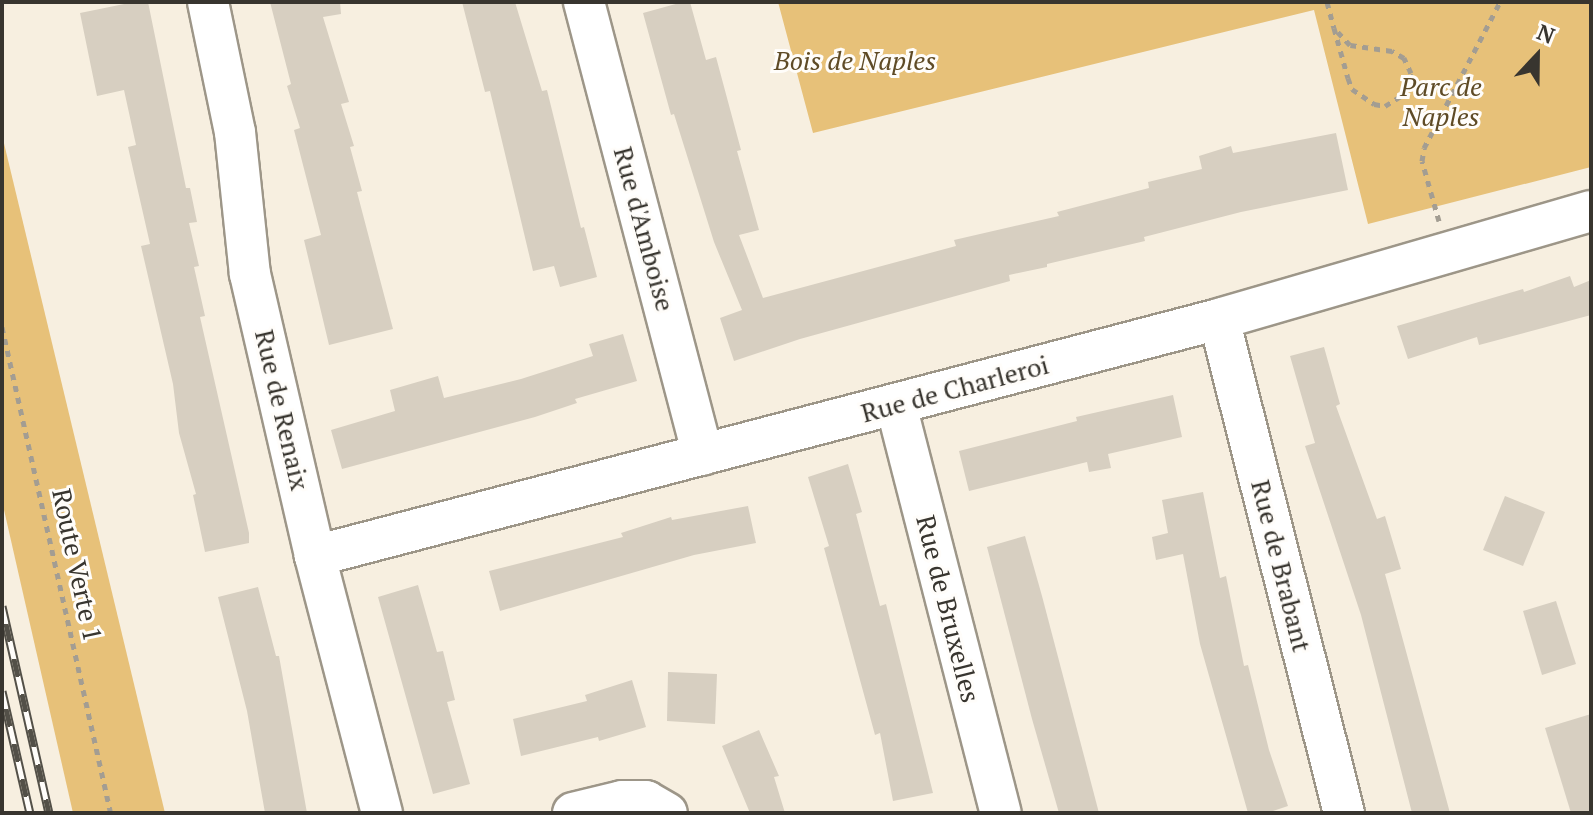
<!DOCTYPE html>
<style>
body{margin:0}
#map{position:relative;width:1593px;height:815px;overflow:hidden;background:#f7efe0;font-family:"PT Serif",serif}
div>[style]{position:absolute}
.green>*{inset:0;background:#e7c179}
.building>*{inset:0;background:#d7cfc1}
.path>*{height:5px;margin-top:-2.5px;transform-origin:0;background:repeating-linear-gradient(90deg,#a39d92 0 6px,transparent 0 12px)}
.roads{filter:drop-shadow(2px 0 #9d9688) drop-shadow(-2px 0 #9d9688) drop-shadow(0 2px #9d9688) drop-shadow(0 -2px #9d9688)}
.minor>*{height:40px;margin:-20px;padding:0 20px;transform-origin:20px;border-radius:20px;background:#fff}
.rail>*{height:9px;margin-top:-4.5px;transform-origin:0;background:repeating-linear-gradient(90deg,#fffdfa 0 18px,#535048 0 36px);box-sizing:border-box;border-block:2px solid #535048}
span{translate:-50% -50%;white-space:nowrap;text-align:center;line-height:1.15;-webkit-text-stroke:6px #fffdfa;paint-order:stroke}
.park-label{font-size:26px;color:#5f4b26;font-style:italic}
.street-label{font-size:26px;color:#38352f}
.frame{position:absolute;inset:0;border:4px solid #38352f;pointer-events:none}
.north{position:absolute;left:1497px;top:16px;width:80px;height:80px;-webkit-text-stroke:6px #fffdfa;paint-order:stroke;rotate:22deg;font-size:22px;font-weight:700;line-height:32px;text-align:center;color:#38352f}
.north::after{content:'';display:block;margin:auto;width:28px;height:36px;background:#38352f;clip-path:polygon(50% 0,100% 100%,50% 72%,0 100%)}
</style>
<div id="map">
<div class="green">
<div style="clip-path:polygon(778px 2px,1591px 2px,1591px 167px,1368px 224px,1314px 10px,813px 133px)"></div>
<div style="clip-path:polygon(2px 135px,165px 813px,73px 813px,2px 501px)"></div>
</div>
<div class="building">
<div style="clip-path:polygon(134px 2px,148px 2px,186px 188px,190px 188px,197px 222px,189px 223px,199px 266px,194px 267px,205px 316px,200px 317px,249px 533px,249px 543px,205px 552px,193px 495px,196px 494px,179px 433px,173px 384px,141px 246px,150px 244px,128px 147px,136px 145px,124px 90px,97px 96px,80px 13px)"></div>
<div style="clip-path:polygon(270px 2px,340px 2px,341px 14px,323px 17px,349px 102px,341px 104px,354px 146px,350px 147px,362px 191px,357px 192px,393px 329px,329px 345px,304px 240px,321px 235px,294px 130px,300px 128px,287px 86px,291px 84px)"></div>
<div style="clip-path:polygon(462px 2px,515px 2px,542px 91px,547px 90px,581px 228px,584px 227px,597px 277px,560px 287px,554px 266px,533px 271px,490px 91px,485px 92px)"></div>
<div style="clip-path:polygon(683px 2px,690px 2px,706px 60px,716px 57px,741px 150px,737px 151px,759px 230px,739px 235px,763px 298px,956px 246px,954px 240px,1059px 216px,1057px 212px,1149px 188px,1148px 182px,1202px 169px,1199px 156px,1231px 146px,1233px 153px,1336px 133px,1348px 190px,1241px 212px,1144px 237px,1145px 241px,1047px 264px,1047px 267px,1009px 275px,1010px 281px,800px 339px,734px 361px,720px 318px,742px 310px,714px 242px,674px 114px,671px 115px,643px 13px)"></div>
<div style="clip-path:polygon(1570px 276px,1574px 287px,1591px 280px,1591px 315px,1479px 345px,1477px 337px,1408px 359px,1397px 326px,1523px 289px,1524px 292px)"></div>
<div style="clip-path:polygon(623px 334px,637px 381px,575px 399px,577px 403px,535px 417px,342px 469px,331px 430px,395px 411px,390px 390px,438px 376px,444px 398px,521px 379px,593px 356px,589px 344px)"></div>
<div style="clip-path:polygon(1324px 347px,1340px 404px,1336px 406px,1377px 519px,1385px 516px,1401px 569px,1385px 574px,1450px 813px,1412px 813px,1361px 615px,1305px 446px,1315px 443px,1290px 356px)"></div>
<div style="clip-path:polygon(1173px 395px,1182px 437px,1108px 454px,1111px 468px,1089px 472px,1087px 462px,969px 491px,959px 451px,1077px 421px,1076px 417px)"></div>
<div style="clip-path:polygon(848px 464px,862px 512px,856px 514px,880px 606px,886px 604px,933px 793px,893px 801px,880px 733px,875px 735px,824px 548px,829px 546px,808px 477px)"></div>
<div style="clip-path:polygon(1203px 492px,1220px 578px,1226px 576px,1244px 666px,1248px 665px,1269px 750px,1288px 806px,1267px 813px,1248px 813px,1200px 644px,1183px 554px,1156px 560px,1152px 537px,1168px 533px,1162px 500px)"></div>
<div style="clip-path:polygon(1505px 496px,1545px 512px,1523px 566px,1483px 550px)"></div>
<div style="clip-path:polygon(748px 506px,756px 543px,694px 555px,500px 611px,489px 571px,623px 537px,621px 533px,671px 517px,672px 520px)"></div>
<div style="clip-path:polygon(1025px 536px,1042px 596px,1099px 813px,1059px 813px,1032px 719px,987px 547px)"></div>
<div style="clip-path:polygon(418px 585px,437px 652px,443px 651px,455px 700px,447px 702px,470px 784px,433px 794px,378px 597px)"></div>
<div style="clip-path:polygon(258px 587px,276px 656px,279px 656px,307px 813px,265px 813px,247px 711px,218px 597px)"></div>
<div style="clip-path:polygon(1556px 601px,1576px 664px,1542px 675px,1523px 611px)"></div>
<div style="clip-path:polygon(668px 672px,717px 674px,715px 724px,667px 721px)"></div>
<div style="clip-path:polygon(632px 680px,646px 727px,599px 741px,598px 737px,521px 756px,513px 719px,587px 701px,585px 695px)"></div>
<div style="clip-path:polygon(1591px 714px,1591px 813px,1571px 813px,1545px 728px)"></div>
<div style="clip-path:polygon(759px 730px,779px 776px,774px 777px,785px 813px,750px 813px,722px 746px)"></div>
</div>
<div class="path">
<div style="left:1327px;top:2px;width:27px;rotate:75deg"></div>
<div style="left:1334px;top:28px;width:52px;rotate:74.4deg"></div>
<div style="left:1348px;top:78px;width:12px;rotate:70deg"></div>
<div style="left:1352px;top:89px;width:27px;rotate:34deg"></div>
<div style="left:1374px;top:104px;width:11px;rotate:10deg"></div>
<div style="left:1385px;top:106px;width:19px;rotate:-32deg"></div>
<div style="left:1401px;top:96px;width:25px;rotate:-67deg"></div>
<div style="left:1411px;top:73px;width:17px;rotate:-115deg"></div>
<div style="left:1404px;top:58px;width:14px;rotate:-150deg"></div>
<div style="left:1392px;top:51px;width:42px;rotate:-171.9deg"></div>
<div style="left:1350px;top:45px;width:23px;rotate:-133deg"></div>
<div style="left:1439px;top:221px;width:62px;rotate:-105.8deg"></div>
<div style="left:1422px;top:161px;width:13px;rotate:-81deg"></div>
<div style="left:1424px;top:148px;width:165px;rotate:-62.5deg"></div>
<div style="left:2px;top:327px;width:498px;rotate:77.4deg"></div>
</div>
<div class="roads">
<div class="minor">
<div style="left:208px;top:2px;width:133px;rotate:78.3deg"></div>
<div style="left:235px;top:132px;width:143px;rotate:84deg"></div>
<div style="left:250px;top:274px;width:289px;rotate:77deg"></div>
<div style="left:315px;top:556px;width:266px;rotate:75.4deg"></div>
<div style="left:584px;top:2px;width:468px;rotate:75.3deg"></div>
<div style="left:1219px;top:319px;width:510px;rotate:75.8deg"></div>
<div style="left:896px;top:405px;width:421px;rotate:75.6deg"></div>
<div style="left:315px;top:556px;width:935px;rotate:-14.69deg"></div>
<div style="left:1219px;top:319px;width:387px;rotate:-16.2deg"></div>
<div style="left:573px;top:813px;width:50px;rotate:-13.8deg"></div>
<div style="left:622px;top:801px;width:24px"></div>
<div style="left:646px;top:801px;width:24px;rotate:30deg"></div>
</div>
</div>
<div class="rail">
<div style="left:2px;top:606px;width:212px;rotate:77.2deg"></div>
<div style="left:2px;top:691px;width:125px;rotate:77.1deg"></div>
</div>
<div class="park-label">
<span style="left:855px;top:61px">Bois de Naples</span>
<span style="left:1441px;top:102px">Parc de<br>Naples</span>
</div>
<div class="street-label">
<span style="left:644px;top:229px;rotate:75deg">Rue d'Amboise</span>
<span style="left:955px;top:389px;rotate:-15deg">Rue de Charleroi</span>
<span style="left:282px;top:410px;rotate:77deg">Rue de Renaix</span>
<span style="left:77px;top:565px;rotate:78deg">Route Verte 1</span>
<span style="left:1281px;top:566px;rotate:76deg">Rue de Brabant</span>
<span style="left:948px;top:609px;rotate:76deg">Rue de Bruxelles</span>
</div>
<div class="frame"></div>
<div class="north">N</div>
</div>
